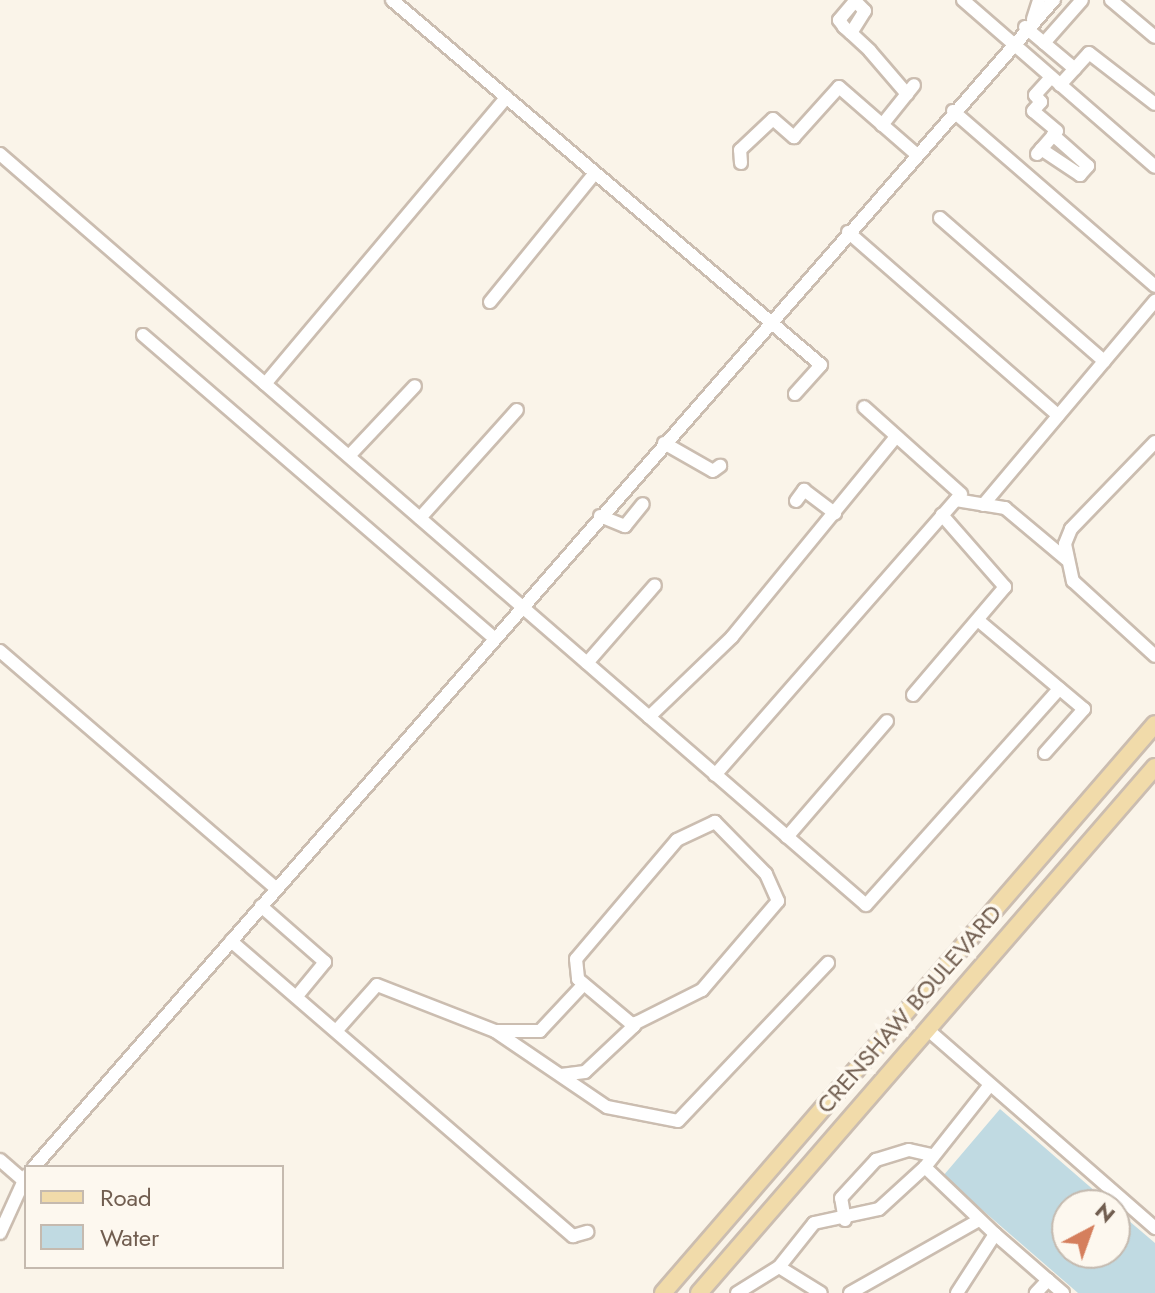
<!DOCTYPE html>
<style>
body{margin:0}
#map{position:relative;width:1155px;height:1293px;overflow:hidden;background:#faf4e9;font-family:Jost,sans-serif}
div>[style]{position:absolute}
.water>*{inset:0;background:#c0dae2}
.roads{filter:drop-shadow(2px 0 #cbbdb0) drop-shadow(-2px 0 #cbbdb0) drop-shadow(0 2px #cbbdb0) drop-shadow(0 -2px #cbbdb0)}
.minor>*{height:12px;margin:-6px;padding:0 6px;transform-origin:6px;border-radius:6px;background:#fff}
.major>*{height:16px;margin:-8px;padding:0 8px;transform-origin:8px;border-radius:8px;background:#f1dbaa}
span{translate:-50% -50%;white-space:nowrap;text-align:center;line-height:1.15;-webkit-text-stroke:7px #fdf8ef;paint-order:stroke}
.street-label{font-size:24px;color:#715e50}
.legend{position:absolute;left:24px;top:1165px;width:260px;height:104px;box-sizing:border-box;background:#fdf8ef;border:2px solid #c5baaf;margin:0;padding:10px 14px;list-style:none;font-size:24px;color:#715e50}
.legend li{display:flex;align-items:center;gap:16px;height:40px}
.legend b{width:40px;border:2px solid #c5baaf}
.north{position:absolute;left:1051px;top:1189px;width:80px;height:80px;box-sizing:border-box;background:#fdf8ef;border:2px solid #c5baaf;border-radius:50%;rotate:41deg;font-size:22px;font-weight:700;line-height:32px;text-align:center;color:#715e50}
.north::after{content:'';display:block;margin:auto;width:28px;height:36px;background:#d57f5d;clip-path:polygon(50% 0,100% 100%,50% 72%,0 100%)}
</style>
<div id="map">
<div class="water">
<div style="clip-path:polygon(1000px 1109px,1111px 1205px,1067px 1205px,1067px 1253px,1115px 1253px,1115px 1209px,1155px 1243px,1155px 1293px,1078px 1293px,943px 1176px)"></div>
</div>
<div class="roads">
<div class="minor">
<div style="left:392px;top:0;width:563px;rotate:40.39deg"></div>
<div style="left:821px;top:365px;width:39px;rotate:132deg"></div>
<div style="left:963px;top:0;width:254px;rotate:41deg"></div>
<div style="left:1111px;top:0;width:57px;rotate:40.1deg"></div>
<div style="left:1033px;top:19px;width:20px;rotate:-72deg"></div>
<div style="left:1025px;top:27px;width:65px;rotate:40deg"></div>
<div style="left:851px;top:33px;width:26px;rotate:-58deg"></div>
<div style="left:865px;top:11px;width:14px;rotate:-135deg"></div>
<div style="left:855px;top:1px;width:25px;rotate:130deg"></div>
<div style="left:839px;top:20px;width:9px;rotate:54deg"></div>
<div style="left:844px;top:27px;width:9px;rotate:41deg"></div>
<div style="left:851px;top:33px;width:26px;rotate:43deg"></div>
<div style="left:870px;top:51px;width:57px;rotate:49.3deg"></div>
<div style="left:1044px;top:43px;width:57px;rotate:-48.5deg"></div>
<div style="left:1060px;top:85px;width:43px;rotate:-47.8deg"></div>
<div style="left:1089px;top:53px;width:83px;rotate:37.7deg"></div>
<div style="left:953px;top:111px;width:267px;rotate:40.9deg"></div>
<div style="left:882px;top:125px;width:51px;rotate:-51.3deg"></div>
<div style="left:1041px;top:149px;width:47px;rotate:33.7deg"></div>
<div style="left:1080px;top:175px;width:12px;rotate:-48deg"></div>
<div style="left:1088px;top:166px;width:47px;rotate:-138.5deg"></div>
<div style="left:0;top:154px;width:1146px;rotate:40.93deg"></div>
<div style="left:866px;top:905px;width:290px;rotate:-48.2deg"></div>
<div style="left:1037px;top:154px;width:30px;rotate:-49deg"></div>
<div style="left:1057px;top:131px;width:31px;rotate:-140deg"></div>
<div style="left:1033px;top:111px;width:12px;rotate:-48deg"></div>
<div style="left:1041px;top:102px;width:9px;rotate:-131deg"></div>
<div style="left:1035px;top:95px;width:24px;rotate:-48deg"></div>
<div style="left:741px;top:163px;width:13px;rotate:-94deg"></div>
<div style="left:740px;top:150px;width:45px;rotate:-43.2deg"></div>
<div style="left:773px;top:119px;width:28px;rotate:41deg"></div>
<div style="left:794px;top:137px;width:67px;rotate:-48deg"></div>
<div style="left:839px;top:87px;width:102px;rotate:41deg"></div>
<div style="left:940px;top:218px;width:218px;rotate:41.1deg"></div>
<div style="left:848px;top:232px;width:279px;rotate:41.1deg"></div>
<div style="left:490px;top:302px;width:166px;rotate:-50.9deg"></div>
<div style="left:143px;top:335px;width:464px;rotate:40.8deg"></div>
<div style="left:265px;top:384px;width:375px;rotate:-49.9deg"></div>
<div style="left:1155px;top:442px;width:121px;rotate:134deg"></div>
<div style="left:1071px;top:529px;width:16px;rotate:112deg"></div>
<div style="left:1065px;top:544px;width:38px;rotate:78deg"></div>
<div style="left:1073px;top:581px;width:111px;rotate:42.4deg"></div>
<div style="left:664px;top:443px;width:56px;rotate:29.7deg"></div>
<div style="left:713px;top:471px;width:9px;rotate:-36deg"></div>
<div style="left:349px;top:456px;width:96px;rotate:-46.7deg"></div>
<div style="left:956px;top:500px;width:50px;rotate:9.3deg"></div>
<div style="left:1005px;top:508px;width:80px;rotate:39.9deg"></div>
<div style="left:796px;top:501px;width:14px;rotate:-54deg"></div>
<div style="left:804px;top:490px;width:39px;rotate:37deg"></div>
<div style="left:983px;top:505px;width:267px;rotate:-49.9deg"></div>
<div style="left:600px;top:516px;width:27px;rotate:22deg"></div>
<div style="left:625px;top:526px;width:28px;rotate:-51deg"></div>
<div style="left:420px;top:518px;width:145px;rotate:-48.1deg"></div>
<div style="left:979px;top:621px;width:137px;rotate:40deg"></div>
<div style="left:1084px;top:709px;width:59px;rotate:131.6deg"></div>
<div style="left:0;top:651px;width:364px;rotate:40.7deg"></div>
<div style="left:587px;top:663px;width:103px;rotate:-48.9deg"></div>
<div style="left:913px;top:695px;width:142px;rotate:-49.6deg"></div>
<div style="left:1005px;top:587px;width:96px;rotate:-131.2deg"></div>
<div style="left:649px;top:717px;width:115px;rotate:-43.9deg"></div>
<div style="left:732px;top:637px;width:254px;rotate:-50.7deg"></div>
<div style="left:715px;top:775px;width:373px;rotate:-48.8deg"></div>
<div style="left:961px;top:494px;width:130px;rotate:-138.1deg"></div>
<div style="left:787px;top:837px;width:153px;rotate:-49.2deg"></div>
<div style="left:261px;top:906px;width:85px;rotate:41.2deg"></div>
<div style="left:325px;top:962px;width:44px;rotate:129.5deg"></div>
<div style="left:231px;top:941px;width:452px;rotate:40.8deg"></div>
<div style="left:573px;top:1236px;width:15px;rotate:-16deg"></div>
<div style="left:927px;top:1029px;width:303px;rotate:41.1deg"></div>
<div style="left:337px;top:1030px;width:60px;rotate:-48.4deg"></div>
<div style="left:377px;top:985px;width:127px;rotate:21.3deg"></div>
<div style="left:495px;top:1031px;width:135px;rotate:34.2deg"></div>
<div style="left:607px;top:1107px;width:72px;rotate:11.2deg"></div>
<div style="left:678px;top:1121px;width:218px;rotate:-46.5deg"></div>
<div style="left:496px;top:1031px;width:44px"></div>
<div style="left:540px;top:1031px;width:64px;rotate:-46.9deg"></div>
<div style="left:561px;top:1075px;width:24px;rotate:-7deg"></div>
<div style="left:585px;top:1072px;width:67px;rotate:-43.2deg"></div>
<div style="left:634px;top:1026px;width:4px;rotate:-56deg"></div>
<div style="left:636px;top:1023px;width:74px;rotate:-26.6deg"></div>
<div style="left:702px;top:990px;width:117px;rotate:-49.5deg"></div>
<div style="left:778px;top:901px;width:30px;rotate:-114deg"></div>
<div style="left:766px;top:874px;width:73px;rotate:-134.4deg"></div>
<div style="left:715px;top:822px;width:42px;rotate:154.7deg"></div>
<div style="left:677px;top:840px;width:156px;rotate:130.3deg"></div>
<div style="left:576px;top:959px;width:20px;rotate:84deg"></div>
<div style="left:578px;top:979px;width:73px;rotate:40deg"></div>
<div style="left:0;top:1160px;width:30px;rotate:41deg"></div>
<div style="left:34px;top:1167px;width:1550px;rotate:-48.85deg"></div>
<div style="left:845px;top:1220px;width:22px;rotate:-100deg"></div>
<div style="left:841px;top:1198px;width:52px;rotate:-47.4deg"></div>
<div style="left:876px;top:1160px;width:34px;rotate:-17deg"></div>
<div style="left:909px;top:1150px;width:22px;rotate:13deg"></div>
<div style="left:0;top:1233px;width:63px;rotate:-65.5deg"></div>
<div style="left:995px;top:1234px;width:70px;rotate:41deg"></div>
<div style="left:1048px;top:1280px;width:18px;rotate:133deg"></div>
<div style="left:779px;top:1267px;width:49px;rotate:31.8deg"></div>
<div style="left:1048px;top:1280px;width:20px;rotate:41deg"></div>
<div style="left:737px;top:1293px;width:49px;rotate:-31.8deg"></div>
<div style="left:779px;top:1267px;width:56px;rotate:-51.5deg"></div>
<div style="left:814px;top:1223px;width:66px;rotate:-12.2deg"></div>
<div style="left:879px;top:1209px;width:62px;rotate:-42.4deg"></div>
<div style="left:850px;top:1293px;width:148px;rotate:-29.5deg"></div>
<div style="left:957px;top:1293px;width:70px;rotate:-57.2deg"></div>
<div style="left:995px;top:1234px;width:97px;rotate:-136.3deg"></div>
<div style="left:925px;top:1167px;width:103px;rotate:-51.7deg"></div>
</div>
<div class="major">
<div style="left:663px;top:1293px;width:752px;rotate:-49.15deg"></div>
<div style="left:699px;top:1293px;width:696px;rotate:-49.08deg"></div>
</div>
</div>
<div class="street-label">
<span style="left:909px;top:1009px;rotate:-49deg">CRENSHAW BOULEVARD</span>
</div>
<ul class="legend">
<li><b style="height:10px;background:#f1dbaa"></b>Road</li>
<li><b style="height:22px;background:#c0dae2"></b>Water</li>
</ul>
<div class="north">N</div>
</div>
